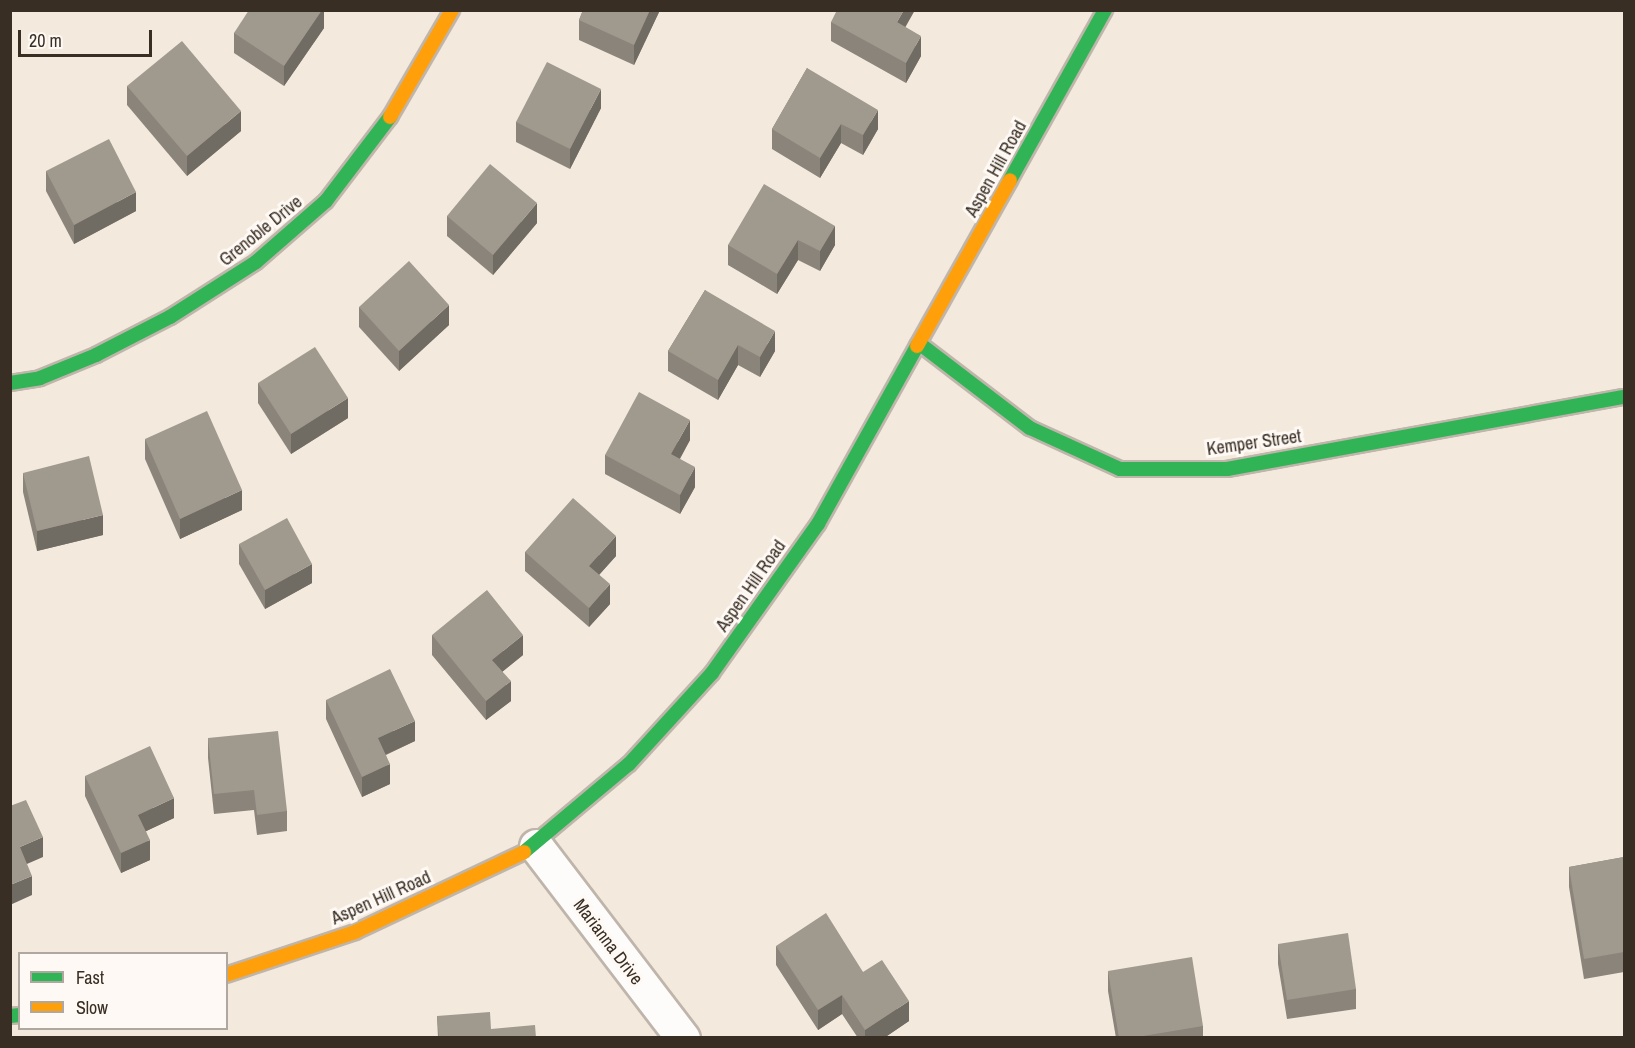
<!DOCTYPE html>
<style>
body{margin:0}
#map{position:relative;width:1635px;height:1048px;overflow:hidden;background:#f4e9dd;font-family:"Archivo Narrow",sans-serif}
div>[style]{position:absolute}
.roads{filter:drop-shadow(2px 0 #bfb5ab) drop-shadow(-2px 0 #bfb5ab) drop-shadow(0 2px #bfb5ab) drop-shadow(0 -2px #bfb5ab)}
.street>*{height:33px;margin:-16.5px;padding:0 16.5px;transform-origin:16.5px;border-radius:16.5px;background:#fdfcfa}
.fast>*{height:14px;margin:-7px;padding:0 7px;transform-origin:7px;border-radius:7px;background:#30b455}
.slow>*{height:14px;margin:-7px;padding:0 7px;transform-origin:7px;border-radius:7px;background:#ff9f0a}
.wall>*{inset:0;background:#8a847a}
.shaded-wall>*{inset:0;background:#706b63}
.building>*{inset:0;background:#a0998e}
span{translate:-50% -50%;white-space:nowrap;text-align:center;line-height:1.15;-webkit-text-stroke:6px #fef9f4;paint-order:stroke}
.street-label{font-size:18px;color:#382e24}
.frame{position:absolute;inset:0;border:12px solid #382e24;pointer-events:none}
.legend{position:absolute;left:18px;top:952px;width:210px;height:78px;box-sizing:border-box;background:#fef9f4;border:2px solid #afa8a1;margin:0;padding:8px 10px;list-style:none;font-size:18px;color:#382e24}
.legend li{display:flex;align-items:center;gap:12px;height:30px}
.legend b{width:30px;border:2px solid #afa8a1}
.scale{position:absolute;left:18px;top:30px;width:134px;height:27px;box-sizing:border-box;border:3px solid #382e24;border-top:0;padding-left:8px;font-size:18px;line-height:21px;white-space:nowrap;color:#382e24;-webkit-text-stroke:4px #fef9f4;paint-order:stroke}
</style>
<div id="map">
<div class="roads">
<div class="street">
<div style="left:536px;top:846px;width:242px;rotate:52.6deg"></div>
</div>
<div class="fast">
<div style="left:1010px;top:180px;width:195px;rotate:-60.8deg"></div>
<div style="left:920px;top:344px;width:138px;rotate:37.4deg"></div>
<div style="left:1030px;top:428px;width:99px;rotate:24.5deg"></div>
<div style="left:1120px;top:469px;width:107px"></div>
<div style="left:1227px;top:469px;width:403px;rotate:-10.3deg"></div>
<div style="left:10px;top:383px;width:30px;rotate:-9deg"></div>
<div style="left:40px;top:378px;width:61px;rotate:-22.3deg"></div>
<div style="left:96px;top:355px;width:83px;rotate:-27.2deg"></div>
<div style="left:170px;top:317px;width:102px;rotate:-32.6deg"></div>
<div style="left:256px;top:262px;width:93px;rotate:-41.1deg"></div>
<div style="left:326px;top:201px;width:106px;rotate:-52.7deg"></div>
<div style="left:524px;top:852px;width:137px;rotate:-40deg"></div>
<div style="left:629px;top:764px;width:123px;rotate:-47.6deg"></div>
<div style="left:712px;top:673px;width:183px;rotate:-54.6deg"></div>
<div style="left:818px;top:524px;width:204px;rotate:-60.9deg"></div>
<div style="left:10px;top:1016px;width:10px;rotate:-6deg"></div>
</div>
<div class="slow">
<div style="left:390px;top:117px;width:124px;rotate:-59.9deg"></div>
<div style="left:917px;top:346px;width:190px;rotate:-60.7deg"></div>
<div style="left:226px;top:975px;width:136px;rotate:-18.4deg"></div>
<div style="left:355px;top:932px;width:187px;rotate:-25.3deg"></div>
</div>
</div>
<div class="wall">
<div style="clip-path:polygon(324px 10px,324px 28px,284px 86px,234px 53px,234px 33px)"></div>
<div style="clip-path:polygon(583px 10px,660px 10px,634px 65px,579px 40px,579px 20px)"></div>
<div style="clip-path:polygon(831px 22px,905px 27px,921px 56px,906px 83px,831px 41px)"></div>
<div style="clip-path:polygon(807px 68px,878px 129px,863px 155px,841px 143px,820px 178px,772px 149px,772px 129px)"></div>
<div style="clip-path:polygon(127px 86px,241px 131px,187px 176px,127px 105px)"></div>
<div style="clip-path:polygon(601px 108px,570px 169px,516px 142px,516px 122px)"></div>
<div style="clip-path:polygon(46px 171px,136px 211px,74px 244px,46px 191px)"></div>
<div style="clip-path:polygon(447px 216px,537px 223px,493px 275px,447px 236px)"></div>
<div style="clip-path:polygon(835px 226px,835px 245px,820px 271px,798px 260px,777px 294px,728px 265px,728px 245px)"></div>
<div style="clip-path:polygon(705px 290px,775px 351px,760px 377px,738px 365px,718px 400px,668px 371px,668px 351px)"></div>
<div style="clip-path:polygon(359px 307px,449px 325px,399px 371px,359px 327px)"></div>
<div style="clip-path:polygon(258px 383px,348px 418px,291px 454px,258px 403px)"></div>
<div style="clip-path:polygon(145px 439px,242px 510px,180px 539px,145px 459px)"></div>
<div style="clip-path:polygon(690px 440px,680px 459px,695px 487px,680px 514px,605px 474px,605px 455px)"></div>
<div style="clip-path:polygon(23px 473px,103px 535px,37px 551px,23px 492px)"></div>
<div style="clip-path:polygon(239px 544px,312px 583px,265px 609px,239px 564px)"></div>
<div style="clip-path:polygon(525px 552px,616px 556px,599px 575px,610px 604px,589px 627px,525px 571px)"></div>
<div style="clip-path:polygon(432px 635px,523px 655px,502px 672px,511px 701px,486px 720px,432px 655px)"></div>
<div style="clip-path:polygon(326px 700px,415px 741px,386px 755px,390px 784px,362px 797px,326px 719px)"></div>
<div style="clip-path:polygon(208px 738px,287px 811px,287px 831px,257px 835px,254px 810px,214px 814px,208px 758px)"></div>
<div style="clip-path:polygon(85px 776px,174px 818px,146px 831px,150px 860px,121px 873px,85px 796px)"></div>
<div style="clip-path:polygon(1624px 857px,1624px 972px,1584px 979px,1569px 887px,1569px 867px)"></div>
<div style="clip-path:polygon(1278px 944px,1356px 989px,1356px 1009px,1287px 1019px,1278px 964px)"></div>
<div style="clip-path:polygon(776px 946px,863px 972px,909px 1021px,884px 1038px,858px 1038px,842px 1014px,818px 1030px,776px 965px)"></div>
<div style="clip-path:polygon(1108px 971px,1203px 1026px,1203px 1038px,1116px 1038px,1108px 991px)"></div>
<div style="clip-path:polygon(437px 1016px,491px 1029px,536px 1038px,438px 1038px)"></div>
</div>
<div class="shaded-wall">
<div style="clip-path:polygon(322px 10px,324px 10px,324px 28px,284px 86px,284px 66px)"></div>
<div style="clip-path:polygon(650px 10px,660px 10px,634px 65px,634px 45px)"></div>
<div style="clip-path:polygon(904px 10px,915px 10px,897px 42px,897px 22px)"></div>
<div style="clip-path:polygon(921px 36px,921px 56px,906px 83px,906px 63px)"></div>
<div style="clip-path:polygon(601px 89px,601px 108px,570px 169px,570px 149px)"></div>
<div style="clip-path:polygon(878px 110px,878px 129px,863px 155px,863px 135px)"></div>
<div style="clip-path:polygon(241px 111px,241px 131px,187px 176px,187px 156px)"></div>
<div style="clip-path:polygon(841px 124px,841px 143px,820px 178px,820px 158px)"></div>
<div style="clip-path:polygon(136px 192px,136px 211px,74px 244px,74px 225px)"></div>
<div style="clip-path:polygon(537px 203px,537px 223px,493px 275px,493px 255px)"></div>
<div style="clip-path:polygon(835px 226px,835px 245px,820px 271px,820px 251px)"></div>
<div style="clip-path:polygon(798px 240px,798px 260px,777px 294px,777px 274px)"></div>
<div style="clip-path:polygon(449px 305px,449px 325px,399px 371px,399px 351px)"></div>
<div style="clip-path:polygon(775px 331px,775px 351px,760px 377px,760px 357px)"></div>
<div style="clip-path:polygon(738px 345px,738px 365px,718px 400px,718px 380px)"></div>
<div style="clip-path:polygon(348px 398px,348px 418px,291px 454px,291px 434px)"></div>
<div style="clip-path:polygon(690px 420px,690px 440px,671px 474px,671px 454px)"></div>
<div style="clip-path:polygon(695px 467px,695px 487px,680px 514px,680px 495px)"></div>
<div style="clip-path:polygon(242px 490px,242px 510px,180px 539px,180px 519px)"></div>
<div style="clip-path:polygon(103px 515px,103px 535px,37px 551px,37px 531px)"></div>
<div style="clip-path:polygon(616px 536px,616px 556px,589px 586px,589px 566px)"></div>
<div style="clip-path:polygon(312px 564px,312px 583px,265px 609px,265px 590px)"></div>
<div style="clip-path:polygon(610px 584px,610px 604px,589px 627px,589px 608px)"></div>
<div style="clip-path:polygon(523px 635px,523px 655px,492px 680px,492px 660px)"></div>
<div style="clip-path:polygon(511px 681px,511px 701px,486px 720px,486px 701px)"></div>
<div style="clip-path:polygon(415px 721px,415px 741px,378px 758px,378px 738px)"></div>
<div style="clip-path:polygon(390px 764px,390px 784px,362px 797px,362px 777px)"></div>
<div style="clip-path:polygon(174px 798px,174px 818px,138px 835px,138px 815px)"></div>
<div style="clip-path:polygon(43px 837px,43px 857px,20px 867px,20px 847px)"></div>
<div style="clip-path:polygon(150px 840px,150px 860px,121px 873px,121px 853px)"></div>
<div style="clip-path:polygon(32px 876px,32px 895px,10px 905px,10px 885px)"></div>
<div style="clip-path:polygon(842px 995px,842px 1014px,818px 1030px,818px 1010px)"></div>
<div style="clip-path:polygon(909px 1001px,909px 1021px,884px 1038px,865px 1038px,865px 1030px)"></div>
</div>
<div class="building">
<div style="clip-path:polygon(249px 10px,322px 10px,284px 66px,234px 33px)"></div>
<div style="clip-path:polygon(583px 10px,650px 10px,634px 45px,579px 20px)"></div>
<div style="clip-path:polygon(837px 10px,904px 10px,897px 22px,921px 36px,906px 63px,831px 22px)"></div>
<div style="clip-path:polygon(182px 41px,241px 111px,187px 156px,127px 86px)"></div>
<div style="clip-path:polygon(547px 62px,601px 89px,570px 149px,516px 122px)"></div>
<div style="clip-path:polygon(807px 68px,878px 110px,863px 135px,841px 124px,820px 158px,772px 129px)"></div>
<div style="clip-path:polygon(109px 139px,136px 192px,74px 225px,46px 171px)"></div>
<div style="clip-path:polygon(490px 164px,537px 203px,493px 255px,447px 216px)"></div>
<div style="clip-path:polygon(764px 184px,835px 226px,820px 251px,798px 240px,777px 274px,728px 245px)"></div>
<div style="clip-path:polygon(409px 261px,449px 305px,399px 351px,359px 307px)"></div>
<div style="clip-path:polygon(705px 290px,775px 331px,760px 357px,738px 345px,718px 380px,668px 351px)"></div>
<div style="clip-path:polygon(315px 347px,348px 398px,291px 434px,258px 383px)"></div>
<div style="clip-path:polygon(639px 392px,690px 420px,671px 454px,695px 467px,680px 495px,605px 455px)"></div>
<div style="clip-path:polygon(207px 411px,242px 490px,180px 519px,145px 439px)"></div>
<div style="clip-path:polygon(89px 456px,103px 515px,37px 531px,23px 473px)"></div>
<div style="clip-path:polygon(573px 498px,616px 536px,589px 566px,610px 584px,589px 608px,525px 552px)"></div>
<div style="clip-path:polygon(287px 518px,312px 564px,265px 590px,239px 544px)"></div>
<div style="clip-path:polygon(487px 590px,523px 635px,492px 660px,511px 681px,486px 701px,432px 635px)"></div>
<div style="clip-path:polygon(390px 669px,415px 721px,378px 738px,390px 764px,362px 777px,326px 700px)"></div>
<div style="clip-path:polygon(278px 731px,287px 811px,257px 815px,254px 790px,214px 794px,208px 738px)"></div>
<div style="clip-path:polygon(150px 746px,174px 798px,138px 815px,150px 840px,121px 853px,85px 776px)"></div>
<div style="clip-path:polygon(26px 800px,43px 837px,20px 847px,32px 876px,10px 885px,10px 806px)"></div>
<div style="clip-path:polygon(1624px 857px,1624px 952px,1584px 959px,1569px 867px)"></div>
<div style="clip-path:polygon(826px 913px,863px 972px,882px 960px,909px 1001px,865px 1030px,842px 995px,818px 1010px,776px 946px)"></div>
<div style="clip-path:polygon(1348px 933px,1356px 989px,1287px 1000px,1278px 944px)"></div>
<div style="clip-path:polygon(1192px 957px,1203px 1026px,1131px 1038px,1119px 1038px,1108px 971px)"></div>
<div style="clip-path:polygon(490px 1012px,491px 1029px,535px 1025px,536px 1038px,439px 1038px,437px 1016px)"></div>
</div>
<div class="street-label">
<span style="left:996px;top:169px;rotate:-61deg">Aspen Hill Road</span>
<span style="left:261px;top:231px;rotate:-39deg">Grenoble Drive</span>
<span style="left:1254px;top:443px;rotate:-8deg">Kemper Street</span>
<span style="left:751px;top:586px;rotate:-55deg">Aspen Hill Road</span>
<span style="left:381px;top:898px;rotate:-24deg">Aspen Hill Road</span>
<span style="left:608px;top:942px;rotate:53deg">Marianna Drive</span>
</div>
<div class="frame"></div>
<ul class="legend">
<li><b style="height:8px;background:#30b455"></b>Fast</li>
<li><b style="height:8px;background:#ff9f0a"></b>Slow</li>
</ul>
<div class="scale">20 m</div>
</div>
